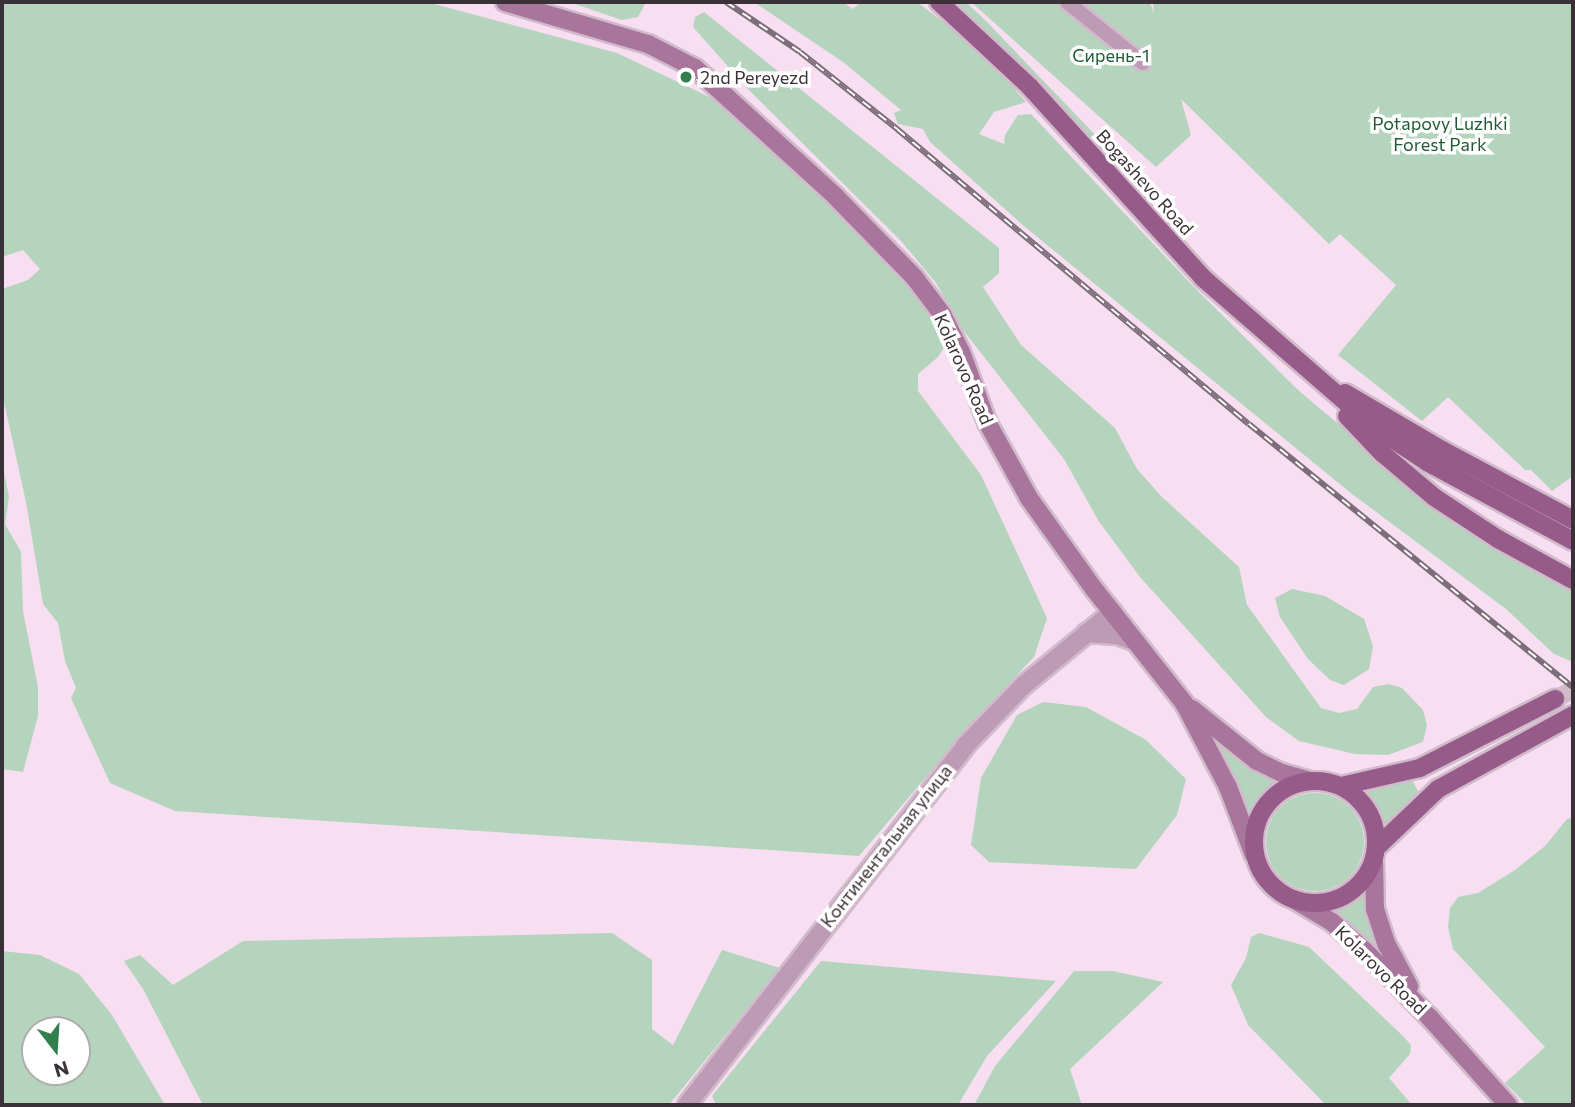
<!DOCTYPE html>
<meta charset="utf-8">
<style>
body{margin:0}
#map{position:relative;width:1575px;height:1107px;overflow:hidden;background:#f7def0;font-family:Commissioner,sans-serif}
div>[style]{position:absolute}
.green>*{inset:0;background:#b5d4bd}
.round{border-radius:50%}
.primary-tunnel>*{height:18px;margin-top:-9px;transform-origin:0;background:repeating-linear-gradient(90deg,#d1bbcb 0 18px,transparent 0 27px)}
.roads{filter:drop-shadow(2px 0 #d1bbcb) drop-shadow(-2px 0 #d1bbcb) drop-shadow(0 2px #d1bbcb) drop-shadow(0 -2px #d1bbcb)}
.minor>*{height:14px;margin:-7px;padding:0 7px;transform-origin:7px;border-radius:7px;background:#bd9bb5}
.tertiary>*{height:18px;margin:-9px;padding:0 9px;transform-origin:9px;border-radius:9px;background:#bd9bb5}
.secondary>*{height:18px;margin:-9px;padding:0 9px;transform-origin:9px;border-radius:9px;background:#a8769c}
.primary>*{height:18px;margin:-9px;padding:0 9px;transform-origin:9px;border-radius:9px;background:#975b8a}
.primary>.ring{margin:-9px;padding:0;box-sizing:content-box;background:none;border:18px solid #975b8a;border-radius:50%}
.rail>*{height:6px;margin-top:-3px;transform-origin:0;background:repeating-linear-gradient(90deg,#fff 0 10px,#7c6d78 0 20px);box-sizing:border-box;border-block:2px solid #7c6d78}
.dots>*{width:19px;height:19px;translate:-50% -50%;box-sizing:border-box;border:4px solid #fff;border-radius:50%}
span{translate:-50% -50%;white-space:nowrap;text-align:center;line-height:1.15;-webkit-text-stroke:7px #fff;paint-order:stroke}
.park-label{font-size:18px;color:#1f5b35}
.poi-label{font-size:18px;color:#3a3138}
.left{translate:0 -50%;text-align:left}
.street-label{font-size:18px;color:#3a3138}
.frame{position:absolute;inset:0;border:4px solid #3a3138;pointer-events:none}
.north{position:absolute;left:21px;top:1016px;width:70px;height:70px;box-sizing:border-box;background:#fff;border:2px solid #b0adaf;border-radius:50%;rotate:163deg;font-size:19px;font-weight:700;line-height:28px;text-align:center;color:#3a3138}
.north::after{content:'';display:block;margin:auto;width:24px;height:32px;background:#327e4d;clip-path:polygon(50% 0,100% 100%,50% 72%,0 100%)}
</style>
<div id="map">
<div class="green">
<div style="clip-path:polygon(2px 2px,427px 2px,617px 53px,726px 105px,763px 137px,888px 262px,936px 325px,945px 346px,938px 357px,918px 374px,918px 391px,981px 475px,1047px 618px,1034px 657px,978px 716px,859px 856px,175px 811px,110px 783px,71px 698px,76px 688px,65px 661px,58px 623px,43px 604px,26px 502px,2px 393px,2px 289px,28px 280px,40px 269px,23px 250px,2px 257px)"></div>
<div style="clip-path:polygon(569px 2px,646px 2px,638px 17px,622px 20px)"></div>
<div style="clip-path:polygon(754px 2px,842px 2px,853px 9px,861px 2px,917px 2px,945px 23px,1001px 73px,1026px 102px,994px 112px,979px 134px,1004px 144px,1005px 135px,1018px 115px,1031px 114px,1191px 284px,1298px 390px,1455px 522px,1573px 589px,1573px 662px,1554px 654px,1506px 609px,1352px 494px,1025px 227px,930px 142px,923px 129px,898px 124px,894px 113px,901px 110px,843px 62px)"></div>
<div style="clip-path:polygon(955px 2px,966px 2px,989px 24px,1127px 168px,1126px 172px,1120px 171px)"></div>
<div style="clip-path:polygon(971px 2px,1150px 2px,1154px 14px,1153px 2px,1573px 2px,1573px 476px,1552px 491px,1531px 470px,1525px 470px,1448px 397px,1422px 421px,1338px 355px,1396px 285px,1340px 234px,1329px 244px,1181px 99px,1191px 135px,1156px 167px)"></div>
<div style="clip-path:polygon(704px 12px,999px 248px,999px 273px,983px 287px,1021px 345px,1115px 428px,1137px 469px,1162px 497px,1239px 567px,1247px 605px,1321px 708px,1339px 713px,1357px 709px,1373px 687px,1389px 684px,1402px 688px,1423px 710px,1427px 725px,1423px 742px,1388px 755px,1355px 754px,1299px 741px,1266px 717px,1140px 577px,1098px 520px,1064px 459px,963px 330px,936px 283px,901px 241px,748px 89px,693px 27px,695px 17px)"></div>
<div style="clip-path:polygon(2px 462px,9px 497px,5px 524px,21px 552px,23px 611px,38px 687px,38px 716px,23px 772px,2px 769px)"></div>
<div style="clip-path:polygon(1292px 589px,1325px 596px,1364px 619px,1373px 646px,1369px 669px,1344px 685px,1330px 680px,1308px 659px,1280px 617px,1275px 598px)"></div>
<div style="clip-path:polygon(1043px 702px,1086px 707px,1146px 740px,1186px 779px,1177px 815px,1136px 869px,989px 862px,971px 845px,981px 778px,1017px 715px)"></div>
<div style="clip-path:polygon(1198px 720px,1285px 778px,1265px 793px,1250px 813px,1229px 768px)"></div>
<div style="clip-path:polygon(1411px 778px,1419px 793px,1385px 825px,1378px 808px,1362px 790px)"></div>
<div class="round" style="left:1266px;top:793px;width:98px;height:98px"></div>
<div style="clip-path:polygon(1573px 818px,1573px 1105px,1527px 1105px,1505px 1083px,1545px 1047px,1453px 949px,1448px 927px,1450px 908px,1458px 897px,1478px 893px,1515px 870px,1545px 846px,1567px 819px)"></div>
<div style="clip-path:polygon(1364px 893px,1368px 923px,1377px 946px,1375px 947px,1354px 927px,1329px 910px,1345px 905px)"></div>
<div style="clip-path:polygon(612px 933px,652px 960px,652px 1029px,673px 1045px,722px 950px,780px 968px,669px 1105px,203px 1105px,143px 989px,124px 961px,140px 955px,173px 985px,243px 941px)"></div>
<div style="clip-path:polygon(1259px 933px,1309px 947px,1404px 1037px,1411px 1045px,1410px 1054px,1389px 1078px,1412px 1105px,1326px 1105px,1248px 1025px,1231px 985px,1246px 958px,1251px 937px)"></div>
<div style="clip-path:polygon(evenodd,2px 951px,40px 955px,79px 974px,112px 1015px,165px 1105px,2px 1105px,2px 951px,35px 1030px,77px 1030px,77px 1072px,35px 1072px,35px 1030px)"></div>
<div style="clip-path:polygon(821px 961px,1056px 981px,987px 1056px,958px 1105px,716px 1105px,712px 1096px)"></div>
<div style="clip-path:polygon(1074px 971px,1113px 971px,1163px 982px,1070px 1069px,1082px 1105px,974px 1105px,995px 1066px)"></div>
</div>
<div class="primary-tunnel">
<div style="left:1555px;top:699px;width:20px;rotate:-27deg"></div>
</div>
<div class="roads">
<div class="minor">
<div style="left:1067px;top:2px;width:97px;rotate:38.8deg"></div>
</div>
<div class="tertiary">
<div style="left:1086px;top:633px;width:32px;rotate:4deg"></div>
<div style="left:1118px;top:635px;width:19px;rotate:21deg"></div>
<div style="left:687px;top:1105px;width:454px;rotate:-52.2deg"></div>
<div style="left:965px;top:746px;width:85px;rotate:-46deg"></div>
<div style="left:1024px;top:685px;width:115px;rotate:-39.4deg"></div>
</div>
<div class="secondary">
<div style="left:505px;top:2px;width:149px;rotate:16.4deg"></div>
<div style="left:648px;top:44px;width:53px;rotate:27.1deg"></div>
<div style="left:695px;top:68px;width:190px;rotate:42.4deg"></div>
<div style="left:835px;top:196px;width:113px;rotate:45.7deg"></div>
<div style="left:914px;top:277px;width:46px;rotate:52.9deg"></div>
<div style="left:942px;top:314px;width:42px;rotate:63.4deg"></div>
<div style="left:961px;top:352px;width:75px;rotate:69.6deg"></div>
<div style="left:987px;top:422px;width:87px;rotate:61.1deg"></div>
<div style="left:1029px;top:498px;width:112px;rotate:54.5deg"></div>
<div style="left:1094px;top:589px;width:145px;rotate:51.7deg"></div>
<div style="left:1184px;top:703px;width:95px;rotate:62.4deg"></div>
<div style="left:1228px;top:787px;width:73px;rotate:69.1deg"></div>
<div style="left:1192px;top:709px;width:83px;rotate:38.7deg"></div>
<div style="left:1257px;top:761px;width:28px;rotate:26deg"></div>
<div style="left:1282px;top:773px;width:29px;rotate:16deg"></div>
<div style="left:1374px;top:859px;width:50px;rotate:88.9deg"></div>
<div style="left:1375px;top:909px;width:38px;rotate:72deg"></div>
<div style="left:1387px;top:945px;width:47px;rotate:61.8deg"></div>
<div style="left:1295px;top:900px;width:43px;rotate:30.7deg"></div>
<div style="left:1332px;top:922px;width:45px;rotate:41.4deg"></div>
<div style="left:1366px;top:952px;width:92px;rotate:45.9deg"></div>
<div style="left:1430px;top:1018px;width:117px;rotate:48.1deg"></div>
</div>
<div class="primary">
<div style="left:939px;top:2px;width:125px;rotate:43deg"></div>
<div style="left:1030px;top:87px;width:258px;rotate:47.8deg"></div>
<div style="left:1203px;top:278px;width:225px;rotate:41deg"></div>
<div style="left:1373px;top:426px;width:65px;rotate:33.7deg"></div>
<div style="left:1427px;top:462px;width:166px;rotate:28.4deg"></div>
<div style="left:1345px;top:393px;width:113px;rotate:30.4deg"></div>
<div style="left:1442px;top:450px;width:149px;rotate:28.1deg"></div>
<div style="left:1347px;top:416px;width:51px;rotate:46.6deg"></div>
<div style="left:1382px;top:453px;width:68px;rotate:40.2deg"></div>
<div style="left:1434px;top:497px;width:77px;rotate:33.3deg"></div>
<div style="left:1498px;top:539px;width:85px;rotate:28.7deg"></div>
<div class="ring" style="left:1254px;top:781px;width:104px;height:104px"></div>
<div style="left:1341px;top:786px;width:81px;rotate:-12.8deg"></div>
<div style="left:1420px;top:768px;width:152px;rotate:-27.1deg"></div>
<div style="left:1376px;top:848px;width:86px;rotate:-43.6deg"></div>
<div style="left:1438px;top:789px;width:154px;rotate:-28.7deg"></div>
</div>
</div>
<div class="rail">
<div style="left:726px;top:2px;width:89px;rotate:34deg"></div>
<div style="left:800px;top:52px;width:124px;rotate:38.4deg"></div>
<div style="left:897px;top:129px;width:459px;rotate:40deg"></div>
<div style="left:1249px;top:424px;width:417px;rotate:39.1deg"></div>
</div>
<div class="dots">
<div style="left:686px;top:77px;background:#327e4d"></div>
</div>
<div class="park-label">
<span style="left:1111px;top:55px">Сирень-1</span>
<span style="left:1440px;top:134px">Potapovy Luzhki<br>Forest Park</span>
</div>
<div class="poi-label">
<span class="left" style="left:700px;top:77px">2nd Pereyezd</span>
</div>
<div class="street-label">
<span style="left:1145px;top:182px;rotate:48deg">Bogashevo Road</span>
<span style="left:964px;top:369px;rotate:66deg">Kolarovo Road</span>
<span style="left:886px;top:846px;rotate:-52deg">Континентальная улица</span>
<span style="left:1381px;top:970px;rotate:44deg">Kolarovo Road</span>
</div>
<div class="frame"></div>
<div class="north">N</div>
</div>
